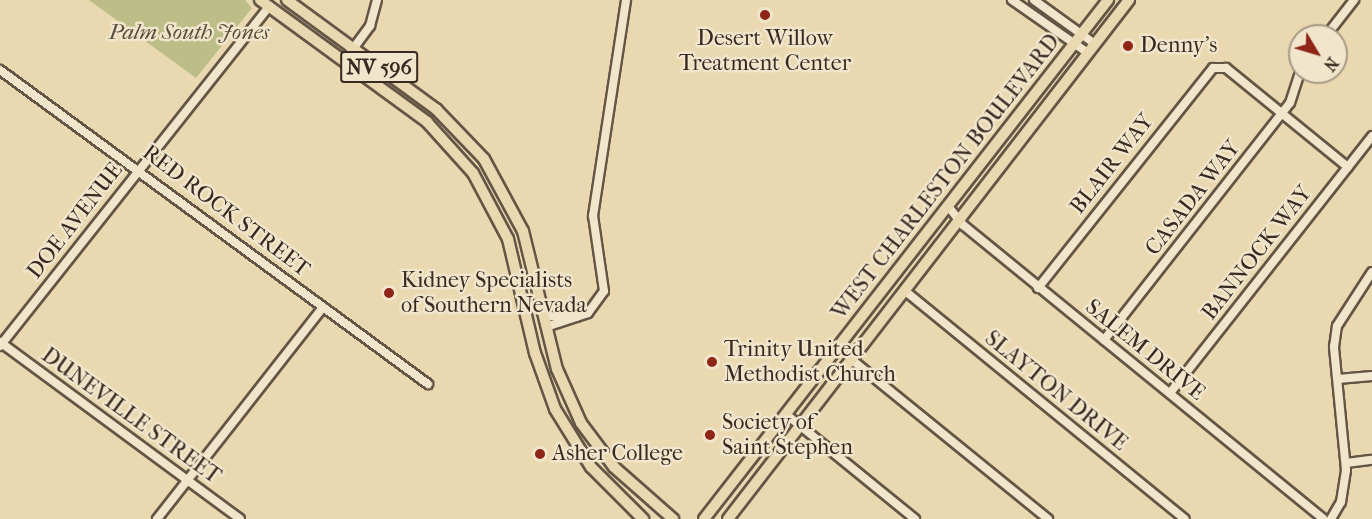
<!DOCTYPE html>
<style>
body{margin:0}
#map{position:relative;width:1372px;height:519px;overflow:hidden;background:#e9d8b0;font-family:"IM FELL French Canon",serif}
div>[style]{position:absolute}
.green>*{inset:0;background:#bcbd87}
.roads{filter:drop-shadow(2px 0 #645546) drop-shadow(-2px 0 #645546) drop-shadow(0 2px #645546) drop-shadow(0 -2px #645546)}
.minor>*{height:8px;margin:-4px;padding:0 4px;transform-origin:4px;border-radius:4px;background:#f1e6cc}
.major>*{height:10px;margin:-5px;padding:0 5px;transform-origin:5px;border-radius:5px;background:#e9d8b0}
.dots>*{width:16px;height:16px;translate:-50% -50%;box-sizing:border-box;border:3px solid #f1e6cc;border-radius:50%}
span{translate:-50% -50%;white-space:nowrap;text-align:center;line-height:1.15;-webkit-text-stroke:5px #f1e6cc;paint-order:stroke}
.shield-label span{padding:2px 4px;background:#f1e6cc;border:2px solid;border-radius:4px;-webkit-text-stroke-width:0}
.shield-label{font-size:21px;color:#382922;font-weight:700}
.park-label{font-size:22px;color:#594e3b;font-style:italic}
.poi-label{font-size:22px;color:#382922}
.left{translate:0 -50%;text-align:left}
.street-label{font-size:22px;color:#382922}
.north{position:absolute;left:1288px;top:24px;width:60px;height:60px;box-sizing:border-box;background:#f1e6cc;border:2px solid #a79a88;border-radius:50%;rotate:128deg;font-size:16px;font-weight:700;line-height:24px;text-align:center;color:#382922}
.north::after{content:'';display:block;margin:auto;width:21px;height:27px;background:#8f2418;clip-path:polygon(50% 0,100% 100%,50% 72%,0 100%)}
</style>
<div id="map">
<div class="green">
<div style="clip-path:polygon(89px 0,245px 0,252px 8px,196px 78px)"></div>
</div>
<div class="roads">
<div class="minor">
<div style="left:1012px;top:0;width:93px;rotate:34.9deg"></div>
<div style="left:1034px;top:0;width:75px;rotate:35.8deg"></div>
<div style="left:1326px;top:36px;width:46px;rotate:-52.1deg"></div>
<div style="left:344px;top:61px;width:44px;rotate:-53.4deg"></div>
<div style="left:370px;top:26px;width:27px;rotate:-75deg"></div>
<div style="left:0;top:70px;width:531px;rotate:36.27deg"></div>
<div style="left:948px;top:206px;width:24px;rotate:52deg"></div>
<div style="left:963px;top:225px;width:465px;rotate:39.2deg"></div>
<div style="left:1038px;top:288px;width:281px;rotate:-51.5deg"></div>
<div style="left:1213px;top:68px;width:13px"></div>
<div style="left:1226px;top:68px;width:157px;rotate:39.1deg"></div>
<div style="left:904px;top:290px;width:362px;rotate:39.2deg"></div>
<div style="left:544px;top:316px;width:32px;rotate:2deg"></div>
<div style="left:546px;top:327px;width:44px;rotate:-18.4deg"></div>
<div style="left:588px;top:313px;width:27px;rotate:-54deg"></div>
<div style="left:604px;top:291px;width:76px;rotate:-98.3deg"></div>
<div style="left:593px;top:216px;width:219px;rotate:-81.3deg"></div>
<div style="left:1104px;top:340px;width:301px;rotate:-51.9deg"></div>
<div style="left:1290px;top:103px;width:33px;rotate:-72deg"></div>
<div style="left:0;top:342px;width:298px;rotate:36.4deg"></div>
<div style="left:0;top:346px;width:434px;rotate:-51.6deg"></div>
<div style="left:851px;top:359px;width:254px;rotate:39.1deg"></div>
<div style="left:1338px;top:379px;width:34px;rotate:-5deg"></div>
<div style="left:1170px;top:393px;width:327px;rotate:-51.8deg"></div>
<div style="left:787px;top:415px;width:165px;rotate:39.1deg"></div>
<div style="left:1346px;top:463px;width:26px;rotate:-7deg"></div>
<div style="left:157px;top:519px;width:269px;rotate:-51.9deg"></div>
<div style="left:1331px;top:519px;width:20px;rotate:-60deg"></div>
<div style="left:1341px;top:502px;width:32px;rotate:-81deg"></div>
<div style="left:1346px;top:470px;width:124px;rotate:-95.6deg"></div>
<div style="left:1334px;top:347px;width:21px;rotate:-82deg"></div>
<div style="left:1337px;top:326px;width:64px;rotate:-57.1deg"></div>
</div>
<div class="major">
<div style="left:260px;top:0;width:207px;rotate:36.1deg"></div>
<div style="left:427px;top:122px;width:69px;rotate:48deg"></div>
<div style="left:473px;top:173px;width:75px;rotate:62.1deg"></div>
<div style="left:508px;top:239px;width:117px;rotate:76.7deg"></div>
<div style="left:535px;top:353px;width:59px;rotate:70.3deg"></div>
<div style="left:555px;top:409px;width:68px;rotate:58.2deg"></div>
<div style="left:591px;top:467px;width:74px;rotate:45deg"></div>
<div style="left:287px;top:0;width:185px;rotate:36.2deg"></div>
<div style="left:436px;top:109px;width:69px;rotate:46.2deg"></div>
<div style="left:484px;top:159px;width:82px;rotate:61.6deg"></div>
<div style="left:523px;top:231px;width:142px;rotate:76.2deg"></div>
<div style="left:557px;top:369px;width:59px;rotate:66deg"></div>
<div style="left:581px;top:423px;width:55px;rotate:53.1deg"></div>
<div style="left:614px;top:467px;width:79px;rotate:41.4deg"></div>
<div style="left:704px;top:519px;width:658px;rotate:-52.1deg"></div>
<div style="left:728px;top:519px;width:656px;rotate:-52.31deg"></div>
</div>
</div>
<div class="dots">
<div style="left:765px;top:15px;background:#8f2418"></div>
<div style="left:1128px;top:46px;background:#8f2418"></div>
<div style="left:389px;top:293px;background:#8f2418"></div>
<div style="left:712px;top:362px;background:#8f2418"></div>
<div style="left:710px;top:435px;background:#8f2418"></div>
<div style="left:540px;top:454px;background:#8f2418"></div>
</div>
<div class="shield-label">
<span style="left:379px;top:67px">NV 596</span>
</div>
<div class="park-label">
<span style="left:189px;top:33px">Palm South Jones</span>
</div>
<div class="poi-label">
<span style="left:765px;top:51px">Desert Willow<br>Treatment Center</span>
<span class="left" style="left:1140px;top:46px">Denny's</span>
<span class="left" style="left:401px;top:293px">Kidney Specialists<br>of Southern Nevada</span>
<span class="left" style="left:724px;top:362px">Trinity United<br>Methodist Church</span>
<span class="left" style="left:722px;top:435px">Society of<br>Saint Stephen</span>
<span class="left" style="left:552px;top:454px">Asher College</span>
</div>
<div class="street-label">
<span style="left:1112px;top:164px;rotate:-52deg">BLAIR WAY</span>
<span style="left:946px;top:177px;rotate:-52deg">WEST CHARLESTON BOULEVARD</span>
<span style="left:1193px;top:198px;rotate:-52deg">CASADA WAY</span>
<span style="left:226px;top:211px;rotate:37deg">RED ROCK STREET</span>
<span style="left:75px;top:221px;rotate:-52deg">DOE AVENUE</span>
<span style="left:1257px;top:253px;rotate:-52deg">BANNOCK WAY</span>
<span style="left:1145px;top:350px;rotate:39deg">SALEM DRIVE</span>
<span style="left:1056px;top:391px;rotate:39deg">SLAYTON DRIVE</span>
<span style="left:131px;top:416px;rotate:36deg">DUNEVILLE STREET</span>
</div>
<div class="north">N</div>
</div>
